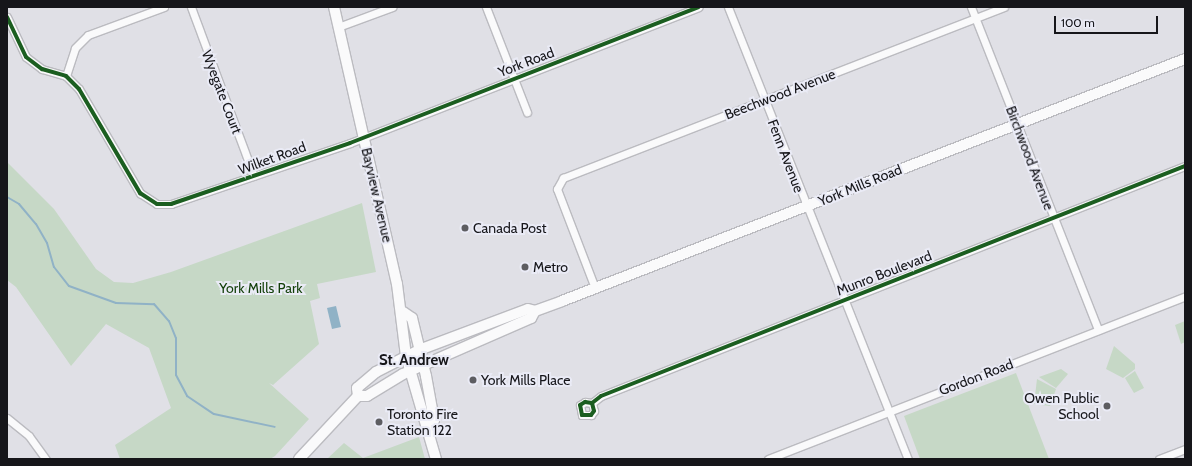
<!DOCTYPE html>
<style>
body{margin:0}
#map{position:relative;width:1192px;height:466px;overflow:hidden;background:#e0e0e6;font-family:Cabin,sans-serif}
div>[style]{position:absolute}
.green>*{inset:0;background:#c6d8c6}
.water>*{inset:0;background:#90b2c6}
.stream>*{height:2px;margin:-1px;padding:0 1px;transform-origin:1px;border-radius:1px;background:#90b2c6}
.roads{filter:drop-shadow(1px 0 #bbbbc0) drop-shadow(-1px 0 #bbbbc0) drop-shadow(0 1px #bbbbc0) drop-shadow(0 -1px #bbbbc0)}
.street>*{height:7px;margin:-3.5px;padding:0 3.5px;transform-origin:3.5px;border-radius:3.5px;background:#fafafb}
.secondary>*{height:10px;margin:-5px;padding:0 5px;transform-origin:5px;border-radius:5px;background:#fafafb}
.cycleway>*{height:4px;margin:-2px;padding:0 2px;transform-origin:2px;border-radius:2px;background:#1b5e20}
.dots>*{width:11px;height:11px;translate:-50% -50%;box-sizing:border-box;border:2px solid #eaebf6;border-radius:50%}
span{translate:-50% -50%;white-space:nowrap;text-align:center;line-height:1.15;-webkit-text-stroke:4px #eaebf6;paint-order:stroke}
.street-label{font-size:14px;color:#16161a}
.poi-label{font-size:14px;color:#16161a}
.left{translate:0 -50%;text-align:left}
.right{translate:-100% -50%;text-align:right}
.park-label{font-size:14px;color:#123f09}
.neighbourhood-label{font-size:15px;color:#16161a;font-weight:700}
.frame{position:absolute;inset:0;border:8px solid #16161a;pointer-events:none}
.scale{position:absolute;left:1054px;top:16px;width:104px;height:18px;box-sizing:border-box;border:2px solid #16161a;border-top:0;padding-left:5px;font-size:12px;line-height:14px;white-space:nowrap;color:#16161a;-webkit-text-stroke:3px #eaebf6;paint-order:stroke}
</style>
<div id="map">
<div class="green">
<div style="clip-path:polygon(7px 162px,54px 209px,96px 269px,114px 282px,133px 283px,171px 272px,362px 203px,376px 272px,317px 284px,320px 298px,310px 301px,319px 344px,273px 385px,269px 383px,309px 419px,275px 456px,270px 459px,120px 459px,115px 445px,171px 408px,149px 348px,106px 324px,71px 366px,16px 287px,7px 280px)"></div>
<div style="clip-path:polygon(1185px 321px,1185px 342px,1181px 344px,1175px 325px)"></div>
<div style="clip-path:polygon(1114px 346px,1135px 364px,1135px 369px,1123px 378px,1106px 369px)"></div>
<div style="clip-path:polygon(1061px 369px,1068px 374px,1056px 388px,1039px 377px)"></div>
<div style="clip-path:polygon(1135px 371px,1144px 388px,1134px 393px,1125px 378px)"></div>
<div style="clip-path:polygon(1016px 373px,1049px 459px,920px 459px,904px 416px)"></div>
<div style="clip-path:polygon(1037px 379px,1056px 389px,1050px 406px,1034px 404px)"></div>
<div style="clip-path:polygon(419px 437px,425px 459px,327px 459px,344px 443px,363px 458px)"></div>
</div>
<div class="water">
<div style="clip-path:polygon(336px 306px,341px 327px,332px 329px,327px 308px)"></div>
</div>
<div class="stream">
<div style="left:7px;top:197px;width:14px;rotate:30deg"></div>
<div style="left:19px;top:204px;width:26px;rotate:50deg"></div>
<div style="left:36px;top:224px;width:22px;rotate:60deg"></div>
<div style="left:47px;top:243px;width:25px;rotate:74deg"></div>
<div style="left:54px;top:267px;width:24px;rotate:52deg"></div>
<div style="left:69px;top:286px;width:50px;rotate:19.9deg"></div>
<div style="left:116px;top:303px;width:38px;rotate:2deg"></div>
<div style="left:154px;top:304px;width:23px;rotate:49deg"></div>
<div style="left:169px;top:321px;width:18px;rotate:68deg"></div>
<div style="left:176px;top:338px;width:37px;rotate:90deg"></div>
<div style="left:176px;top:375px;width:24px;rotate:62deg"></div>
<div style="left:187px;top:396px;width:32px;rotate:34deg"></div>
<div style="left:214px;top:414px;width:62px;rotate:12deg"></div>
</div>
<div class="roads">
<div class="street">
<div style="left:191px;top:7px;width:180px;rotate:69.6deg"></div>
<div style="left:486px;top:7px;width:113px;rotate:68.7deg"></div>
<div style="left:728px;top:7px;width:487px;rotate:68.3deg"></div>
<div style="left:971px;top:7px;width:347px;rotate:68.5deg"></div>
<div style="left:7px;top:17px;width:44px;rotate:64.6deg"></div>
<div style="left:26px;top:57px;width:20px;rotate:37deg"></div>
<div style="left:42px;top:69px;width:25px;rotate:16deg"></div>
<div style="left:66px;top:76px;width:18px;rotate:45deg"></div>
<div style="left:79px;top:89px;width:121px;rotate:59.6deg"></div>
<div style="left:140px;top:193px;width:20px;rotate:33deg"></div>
<div style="left:157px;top:204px;width:14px"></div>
<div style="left:171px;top:204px;width:189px;rotate:-18.8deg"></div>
<div style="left:350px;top:143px;width:374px;rotate:-21.3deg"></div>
<div style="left:338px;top:27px;width:58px;rotate:-20.3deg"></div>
<div style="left:66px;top:76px;width:29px;rotate:-72deg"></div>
<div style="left:75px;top:48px;width:18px;rotate:-45deg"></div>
<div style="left:88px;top:35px;width:81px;rotate:-20.2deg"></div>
<div style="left:595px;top:288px;width:106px;rotate:-111deg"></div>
<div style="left:557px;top:189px;width:13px;rotate:-61deg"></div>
<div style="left:563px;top:178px;width:473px;rotate:-21.2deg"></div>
<div style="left:592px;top:403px;width:8px;rotate:76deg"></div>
<div style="left:594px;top:411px;width:5px;rotate:127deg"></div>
<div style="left:591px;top:415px;width:9px;rotate:180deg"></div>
<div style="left:582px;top:415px;width:10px;rotate:-101deg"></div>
<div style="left:580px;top:405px;width:6px;rotate:-31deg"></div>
<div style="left:585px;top:402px;width:7px;rotate:8deg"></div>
<div style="left:592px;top:403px;width:11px;rotate:-38deg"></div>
<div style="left:601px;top:396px;width:628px;rotate:-21.5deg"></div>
<div style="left:7px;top:418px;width:28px;rotate:39deg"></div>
<div style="left:29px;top:436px;width:29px;rotate:54deg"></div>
<div style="left:768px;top:459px;width:448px;rotate:-21.3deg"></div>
<div style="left:1159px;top:459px;width:28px;rotate:-21deg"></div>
</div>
<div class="secondary">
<div style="left:334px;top:7px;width:284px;rotate:77.2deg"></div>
<div style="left:397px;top:284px;width:73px;rotate:82.9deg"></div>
<div style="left:406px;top:356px;width:107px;rotate:73.8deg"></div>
<div style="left:403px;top:312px;width:11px;rotate:34deg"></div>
<div style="left:412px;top:318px;width:60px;rotate:76.4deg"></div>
<div style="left:426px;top:376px;width:45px;rotate:79.7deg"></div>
<div style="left:434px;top:420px;width:9px;rotate:122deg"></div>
<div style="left:358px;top:396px;width:8px;rotate:-97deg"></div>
<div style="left:357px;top:388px;width:25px;rotate:-40deg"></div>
<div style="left:376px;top:372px;width:48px;rotate:-27.1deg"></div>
<div style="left:419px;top:350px;width:116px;rotate:-20.6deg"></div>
<div style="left:528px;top:309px;width:7px;rotate:16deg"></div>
<div style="left:535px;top:311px;width:29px;rotate:-20deg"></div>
<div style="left:562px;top:301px;width:668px;rotate:-21.23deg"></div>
<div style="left:299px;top:459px;width:86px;rotate:-46.9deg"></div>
<div style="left:358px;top:396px;width:9px"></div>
<div style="left:367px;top:396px;width:42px;rotate:-31.4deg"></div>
<div style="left:403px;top:374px;width:140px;rotate:-23.6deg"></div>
<div style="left:531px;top:318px;width:8px;rotate:-60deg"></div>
</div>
</div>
<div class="cycleway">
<div style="left:7px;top:17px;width:44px;rotate:64.6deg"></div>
<div style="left:26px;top:57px;width:20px;rotate:37deg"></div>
<div style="left:42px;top:69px;width:25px;rotate:16deg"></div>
<div style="left:66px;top:76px;width:18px;rotate:45deg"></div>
<div style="left:79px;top:89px;width:121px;rotate:59.6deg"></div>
<div style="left:140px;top:193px;width:20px;rotate:33deg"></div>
<div style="left:157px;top:204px;width:14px"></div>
<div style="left:171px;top:204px;width:189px;rotate:-18.8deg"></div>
<div style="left:350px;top:143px;width:374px;rotate:-21.3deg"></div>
<div style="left:592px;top:403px;width:8px;rotate:76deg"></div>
<div style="left:594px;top:411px;width:5px;rotate:127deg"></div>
<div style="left:591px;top:415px;width:9px;rotate:180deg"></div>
<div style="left:582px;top:415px;width:10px;rotate:-101deg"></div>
<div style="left:580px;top:405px;width:6px;rotate:-31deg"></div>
<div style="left:585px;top:402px;width:7px;rotate:8deg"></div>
<div style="left:592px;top:403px;width:11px;rotate:-38deg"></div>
<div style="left:601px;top:396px;width:628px;rotate:-21.5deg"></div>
</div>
<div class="dots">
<div style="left:465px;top:228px;background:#5d5d61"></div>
<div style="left:525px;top:267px;background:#5d5d61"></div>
<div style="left:473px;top:380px;background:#5d5d61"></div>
<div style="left:1107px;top:406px;background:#5d5d61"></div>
<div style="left:379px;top:422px;background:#5d5d61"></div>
</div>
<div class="street-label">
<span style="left:526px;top:62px;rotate:-21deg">York Road</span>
<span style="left:222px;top:92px;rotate:69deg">Wyegate Court</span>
<span style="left:780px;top:94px;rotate:-21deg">Beechwood Avenue</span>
<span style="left:786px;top:156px;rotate:69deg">Fenn Avenue</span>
<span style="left:272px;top:158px;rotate:-20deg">Wilket Road</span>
<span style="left:1030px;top:158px;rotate:69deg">Birchwood Avenue</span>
<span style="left:860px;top:185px;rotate:-22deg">York Mills Road</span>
<span style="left:377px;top:195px;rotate:77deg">Bayview Avenue</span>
<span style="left:884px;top:273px;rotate:-21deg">Munro Boulevard</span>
<span style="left:976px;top:377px;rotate:-21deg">Gordon Road</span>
</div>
<div class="poi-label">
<span class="left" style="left:473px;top:228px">Canada Post</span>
<span class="left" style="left:533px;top:267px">Metro</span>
<span class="left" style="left:481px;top:380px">York Mills Place</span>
<span class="right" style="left:1099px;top:406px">Owen Public<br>School</span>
<span class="left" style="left:387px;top:422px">Toronto Fire<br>Station 122</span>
</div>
<div class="park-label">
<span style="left:261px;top:288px">York Mills Park</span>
</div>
<div class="neighbourhood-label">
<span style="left:414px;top:361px">St. Andrew</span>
</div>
<div class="frame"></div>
<div class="scale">100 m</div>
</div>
